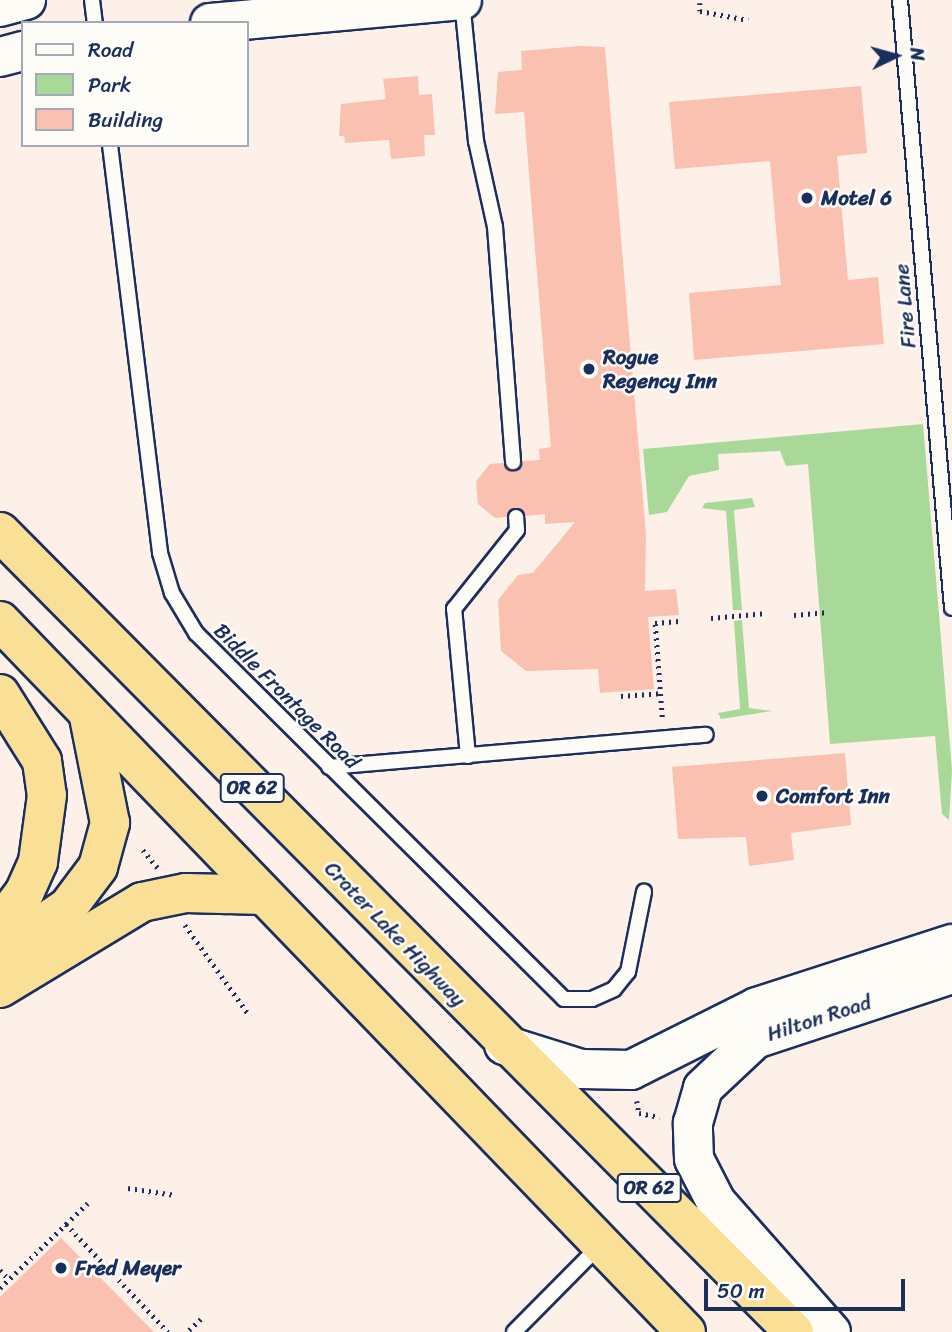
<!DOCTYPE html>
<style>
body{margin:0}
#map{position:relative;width:952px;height:1332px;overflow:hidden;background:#fcf0e9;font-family:Sriracha,sans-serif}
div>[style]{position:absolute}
.green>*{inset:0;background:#a9d999}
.building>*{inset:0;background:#fac1b0}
.path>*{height:4.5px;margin-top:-2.25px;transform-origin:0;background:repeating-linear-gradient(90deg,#1b2f5e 0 2px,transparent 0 7px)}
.roads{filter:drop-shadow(2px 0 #1b2f5e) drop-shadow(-2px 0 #1b2f5e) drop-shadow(0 2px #1b2f5e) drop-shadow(0 -2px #1b2f5e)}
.service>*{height:14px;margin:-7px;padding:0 7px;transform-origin:7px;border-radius:7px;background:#fdfcf7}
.secondary>*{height:38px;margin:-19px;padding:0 19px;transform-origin:19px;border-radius:19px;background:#fdfcf7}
.trunk>*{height:38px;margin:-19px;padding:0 19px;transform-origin:19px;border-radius:19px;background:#fadf96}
.motorway>*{height:38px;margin:-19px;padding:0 19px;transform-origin:19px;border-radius:19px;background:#fadf96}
.dots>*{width:19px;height:19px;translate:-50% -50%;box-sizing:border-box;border:4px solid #fdfcf7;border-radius:50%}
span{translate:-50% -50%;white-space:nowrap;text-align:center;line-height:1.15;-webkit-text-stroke:5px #fdfcf7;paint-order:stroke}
.shield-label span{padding:2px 5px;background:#fdfcf7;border:2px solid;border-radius:5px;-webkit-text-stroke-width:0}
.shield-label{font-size:19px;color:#1b2f5e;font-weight:700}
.poi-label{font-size:21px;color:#1b2f5e;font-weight:700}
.left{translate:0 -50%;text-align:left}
.street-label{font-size:21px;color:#1b2f5e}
.legend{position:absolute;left:21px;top:21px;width:228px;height:126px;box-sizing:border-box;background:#fdfcf7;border:2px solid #a3aaba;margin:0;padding:9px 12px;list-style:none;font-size:21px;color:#1b2f5e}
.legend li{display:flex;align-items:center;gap:14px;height:35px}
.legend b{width:35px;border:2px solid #a3aaba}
.north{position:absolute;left:861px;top:21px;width:70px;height:70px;-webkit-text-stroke:5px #fdfcf7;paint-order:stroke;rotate:85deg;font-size:19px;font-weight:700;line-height:28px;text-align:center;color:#1b2f5e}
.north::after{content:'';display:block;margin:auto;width:24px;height:32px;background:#1b2f5e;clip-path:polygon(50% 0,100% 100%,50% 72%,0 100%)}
.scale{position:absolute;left:704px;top:1279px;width:201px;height:32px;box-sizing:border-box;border:4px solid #1b2f5e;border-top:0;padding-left:9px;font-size:21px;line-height:24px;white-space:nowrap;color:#1b2f5e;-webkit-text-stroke:5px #fdfcf7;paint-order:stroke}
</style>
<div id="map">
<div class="green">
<div style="clip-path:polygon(923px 424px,952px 770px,949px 820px,942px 814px,935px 736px,830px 744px,808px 464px,786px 466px,780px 451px,718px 454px,719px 470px,689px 476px,667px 512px,649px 515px,643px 449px)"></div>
<div style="clip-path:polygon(752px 498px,755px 507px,734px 510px,742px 610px,733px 610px,726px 511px,702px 508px,705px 503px)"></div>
<div style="clip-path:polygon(742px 620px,749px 708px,772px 711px,721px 719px,718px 713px,740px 709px,734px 621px)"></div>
</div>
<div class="building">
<div style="clip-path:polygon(580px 46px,605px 47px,646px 535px,645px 591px,676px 589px,679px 615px,648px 617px,654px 689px,600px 693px,598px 669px,526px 671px,501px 651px,498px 600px,518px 575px,533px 573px,575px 522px,545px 524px,545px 514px,525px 516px,516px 507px,506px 517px,495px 518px,478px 504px,476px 481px,490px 464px,503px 463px,514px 471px,523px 461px,540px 460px,539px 449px,551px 447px,524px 112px,495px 114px,498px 72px,522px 70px,521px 51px)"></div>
<div style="clip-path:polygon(418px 76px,419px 95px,432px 94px,435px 135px,424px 135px,425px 156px,391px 159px,389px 140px,345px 143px,344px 136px,339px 136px,341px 104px,386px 99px,383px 79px)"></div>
<div style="clip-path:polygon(861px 86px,867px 153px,837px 156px,848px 280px,878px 277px,884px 344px,694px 360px,689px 293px,781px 285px,770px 161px,675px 169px,669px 102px)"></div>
<div style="clip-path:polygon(845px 753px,851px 825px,791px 833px,794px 860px,749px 866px,746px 837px,678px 839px,672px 767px)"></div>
<div style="clip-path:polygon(61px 1238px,154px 1332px,0 1332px,0 1297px)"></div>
</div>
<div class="path">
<div style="left:700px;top:3px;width:8px;rotate:90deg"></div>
<div style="left:700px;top:11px;width:49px;rotate:10.6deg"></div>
<div style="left:794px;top:615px;width:35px;rotate:-5deg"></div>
<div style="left:711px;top:618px;width:56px;rotate:-5.1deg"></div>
<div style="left:621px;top:696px;width:39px;rotate:-4deg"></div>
<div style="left:662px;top:717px;width:94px;rotate:-94.3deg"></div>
<div style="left:655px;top:623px;width:24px;rotate:-5deg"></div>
<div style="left:143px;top:850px;width:23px;rotate:50deg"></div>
<div style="left:185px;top:925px;width:112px;rotate:54.5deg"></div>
<div style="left:637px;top:1101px;width:12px;rotate:81deg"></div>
<div style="left:639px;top:1113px;width:21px;rotate:11deg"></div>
<div style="left:128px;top:1188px;width:48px;rotate:8.5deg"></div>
<div style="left:66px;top:1224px;width:30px;rotate:-44deg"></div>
<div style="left:0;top:1270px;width:13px;rotate:45deg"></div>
<div style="left:0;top:1288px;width:92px;rotate:-44.1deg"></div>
<div style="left:66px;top:1224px;width:149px;rotate:46.6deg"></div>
<div style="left:189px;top:1330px;width:16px;rotate:-43deg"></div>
</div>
<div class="roads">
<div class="service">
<div style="left:92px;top:0;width:23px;rotate:83deg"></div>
<div style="left:900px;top:0;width:610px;rotate:85.11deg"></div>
<div style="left:462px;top:1px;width:141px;rotate:84.3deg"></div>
<div style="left:476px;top:141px;width:88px;rotate:77.5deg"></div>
<div style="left:495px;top:227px;width:236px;rotate:85.6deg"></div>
<div style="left:110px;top:145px;width:411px;rotate:83deg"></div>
<div style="left:160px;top:553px;width:42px;rotate:73.3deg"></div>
<div style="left:172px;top:593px;width:47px;rotate:59deg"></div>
<div style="left:196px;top:633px;width:519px;rotate:44.84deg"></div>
<div style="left:564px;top:999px;width:28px"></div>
<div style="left:592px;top:999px;width:24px;rotate:-24deg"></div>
<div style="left:614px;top:989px;width:22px;rotate:-51deg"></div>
<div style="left:628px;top:972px;width:82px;rotate:-78.7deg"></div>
<div style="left:468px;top:756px;width:148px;rotate:-95.4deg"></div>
<div style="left:454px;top:609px;width:101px;rotate:-51.4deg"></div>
<div style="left:517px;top:530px;width:13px;rotate:-94deg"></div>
<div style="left:329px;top:767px;width:378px;rotate:-4.9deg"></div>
<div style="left:514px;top:1332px;width:122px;rotate:-45.3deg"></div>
</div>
<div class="secondary">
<div style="left:0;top:7px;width:27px;rotate:-15deg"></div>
<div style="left:210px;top:23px;width:253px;rotate:-5.2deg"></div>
<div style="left:0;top:57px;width:24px;rotate:-15deg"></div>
<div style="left:504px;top:1045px;width:81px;rotate:17.3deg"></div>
<div style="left:581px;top:1069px;width:50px;rotate:1.1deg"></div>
<div style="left:631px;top:1070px;width:141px;rotate:-26.6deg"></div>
<div style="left:757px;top:1007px;width:205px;rotate:-17.9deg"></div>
<div style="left:831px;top:1332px;width:174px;rotate:-131.5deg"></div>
<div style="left:716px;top:1202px;width:48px;rotate:-117.1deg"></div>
<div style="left:694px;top:1159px;width:36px;rotate:-92deg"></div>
<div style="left:693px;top:1123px;width:36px;rotate:-74deg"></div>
<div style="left:703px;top:1088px;width:71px;rotate:-43.3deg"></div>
<div style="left:755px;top:1039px;width:207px;rotate:-18.3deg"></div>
</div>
<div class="trunk">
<div style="left:0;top:532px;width:1127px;rotate:45.22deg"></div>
<div style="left:0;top:621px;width:988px;rotate:46.03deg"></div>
<div style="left:0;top:953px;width:82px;rotate:-34.1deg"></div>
<div style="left:68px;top:907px;width:50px;rotate:-53.1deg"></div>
<div style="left:98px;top:867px;width:46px;rotate:-74.7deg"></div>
<div style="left:110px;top:823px;width:108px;rotate:-101.2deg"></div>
<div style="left:0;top:988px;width:166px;rotate:-31.2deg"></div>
<div style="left:142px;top:902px;width:45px;rotate:-11.6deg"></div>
<div style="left:186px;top:893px;width:76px;rotate:1.5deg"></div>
</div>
<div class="motorway">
<div style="left:0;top:694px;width:79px;rotate:57.9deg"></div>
<div style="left:42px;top:761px;width:34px;rotate:82deg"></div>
<div style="left:47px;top:795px;width:68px;rotate:97.7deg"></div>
<div style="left:38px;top:862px;width:34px;rotate:114deg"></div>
<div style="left:24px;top:893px;width:40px;rotate:127deg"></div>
</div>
</div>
<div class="dots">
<div style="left:807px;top:198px;background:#1b2f5e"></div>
<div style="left:589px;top:369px;background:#1b2f5e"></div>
<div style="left:762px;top:796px;background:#1b2f5e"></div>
<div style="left:61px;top:1268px;background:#1b2f5e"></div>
</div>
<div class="shield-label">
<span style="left:252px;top:788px">OR 62</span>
<span style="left:649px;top:1188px">OR 62</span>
</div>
<div class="poi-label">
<span class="left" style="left:821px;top:198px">Motel 6</span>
<span class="left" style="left:603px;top:369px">Rogue<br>Regency Inn</span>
<span class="left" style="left:776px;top:796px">Comfort Inn</span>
<span class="left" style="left:75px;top:1268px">Fred Meyer</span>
</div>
<div class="street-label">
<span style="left:905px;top:306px;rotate:-95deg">Fire Lane</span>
<span style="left:287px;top:696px;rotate:45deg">Biddle Frontage Road</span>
<span style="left:395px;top:934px;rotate:46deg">Crater Lake Highway</span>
<span style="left:819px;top:1018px;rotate:-18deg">Hilton Road</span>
</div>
<ul class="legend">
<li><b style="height:9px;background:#fdfcf7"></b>Road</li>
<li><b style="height:19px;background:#a9d999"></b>Park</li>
<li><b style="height:19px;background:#fac1b0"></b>Building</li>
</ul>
<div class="north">N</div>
<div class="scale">50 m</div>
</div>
